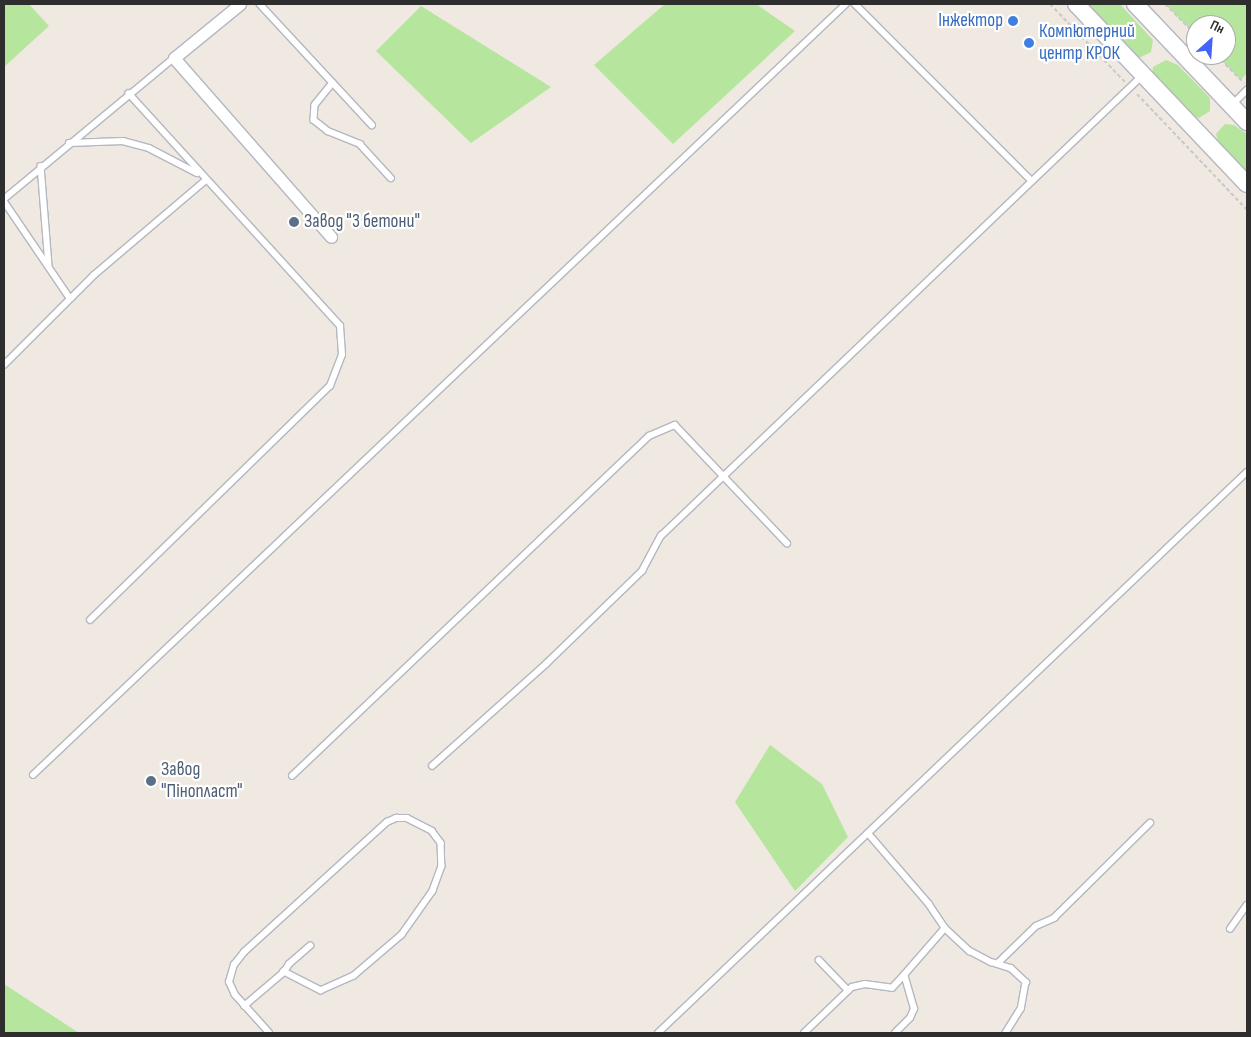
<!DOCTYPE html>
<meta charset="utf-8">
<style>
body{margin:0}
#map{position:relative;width:1251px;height:1037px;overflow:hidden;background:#efe9e1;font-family:"Sofia Sans Condensed",sans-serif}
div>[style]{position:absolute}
.green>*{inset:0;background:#b6e59e}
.path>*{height:2px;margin-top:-1px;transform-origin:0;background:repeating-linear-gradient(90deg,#c9c9c9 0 4px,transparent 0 6.5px)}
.roads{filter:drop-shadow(1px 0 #b4b7c1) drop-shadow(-1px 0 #b4b7c1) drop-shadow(0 1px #b4b7c1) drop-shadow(0 -1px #b4b7c1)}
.lane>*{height:5.5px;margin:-2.75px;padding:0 2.75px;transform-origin:2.75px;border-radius:2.75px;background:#fff}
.street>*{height:11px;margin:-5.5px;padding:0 5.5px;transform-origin:5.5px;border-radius:5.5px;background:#fff}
.secondary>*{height:16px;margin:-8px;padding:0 8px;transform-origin:8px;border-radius:8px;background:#fff}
.dots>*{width:14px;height:14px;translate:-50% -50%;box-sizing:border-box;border:2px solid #fff;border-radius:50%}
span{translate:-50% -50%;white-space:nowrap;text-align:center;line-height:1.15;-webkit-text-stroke:4.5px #fff;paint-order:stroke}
.shop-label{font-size:19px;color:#366cbe}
.right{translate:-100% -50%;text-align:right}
.left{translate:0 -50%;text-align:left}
.service-label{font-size:19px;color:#4e5e75}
.frame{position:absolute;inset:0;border:5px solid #2e2e2e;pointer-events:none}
.north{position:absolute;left:1186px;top:15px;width:50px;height:50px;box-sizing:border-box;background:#fff;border:1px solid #ababab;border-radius:50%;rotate:26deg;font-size:14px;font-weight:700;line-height:20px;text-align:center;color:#2e2e2e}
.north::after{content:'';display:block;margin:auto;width:18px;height:22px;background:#4264fb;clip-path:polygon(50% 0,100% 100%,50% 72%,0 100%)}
</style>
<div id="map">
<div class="green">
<div style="clip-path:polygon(4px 4px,29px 4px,49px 26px,4px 67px)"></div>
<div style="clip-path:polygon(665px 4px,756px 4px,795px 31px,673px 144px,594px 65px)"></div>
<div style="clip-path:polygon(1084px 4px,1120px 4px,1153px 40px,1151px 52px,1139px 58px)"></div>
<div style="clip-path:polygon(1165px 4px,1247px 4px,1247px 73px,1241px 80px,1216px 55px,1226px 55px,1226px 25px,1196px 25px,1196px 35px)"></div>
<div style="clip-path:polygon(421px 6px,551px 87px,471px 143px,376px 51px)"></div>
<div style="clip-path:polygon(1166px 60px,1178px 65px,1210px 98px,1210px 111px,1199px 118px,1191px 116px,1152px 75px,1153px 67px)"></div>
<div style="clip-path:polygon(1225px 124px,1234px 125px,1247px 134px,1247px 174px,1219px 144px,1216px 134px)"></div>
<div style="clip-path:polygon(770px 745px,822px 784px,848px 837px,795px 891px,735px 802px)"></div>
<div style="clip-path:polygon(4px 984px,79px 1033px,4px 1033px)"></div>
</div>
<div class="path">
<div style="left:1050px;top:4px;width:108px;rotate:46.1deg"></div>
<div style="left:1165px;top:4px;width:44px;rotate:45deg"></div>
<div style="left:1216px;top:55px;width:40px;rotate:45deg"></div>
<div style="left:1137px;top:94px;width:160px;rotate:46.5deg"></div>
</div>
<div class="roads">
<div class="lane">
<div style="left:260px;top:4px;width:165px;rotate:47.2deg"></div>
<div style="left:855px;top:4px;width:250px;rotate:45deg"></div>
<div style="left:333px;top:83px;width:28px;rotate:129deg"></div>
<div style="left:315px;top:105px;width:15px;rotate:94deg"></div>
<div style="left:314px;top:120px;width:18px;rotate:38deg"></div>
<div style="left:328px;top:131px;width:35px;rotate:22deg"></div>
<div style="left:360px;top:144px;width:46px;rotate:47.6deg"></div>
<div style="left:1233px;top:104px;width:20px;rotate:-45deg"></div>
<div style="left:69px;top:143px;width:54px;rotate:-2.1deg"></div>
<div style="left:123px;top:141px;width:27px;rotate:15deg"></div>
<div style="left:149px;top:148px;width:54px;rotate:27.5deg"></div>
<div style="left:41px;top:166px;width:99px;rotate:85.4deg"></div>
<div style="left:4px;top:199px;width:221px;rotate:-39.7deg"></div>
<div style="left:4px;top:201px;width:117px;rotate:55.8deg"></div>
<div style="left:4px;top:365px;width:127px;rotate:-45deg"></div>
<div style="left:94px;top:275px;width:147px;rotate:-40.3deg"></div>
<div style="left:90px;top:620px;width:335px;rotate:-44.3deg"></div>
<div style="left:330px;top:386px;width:33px;rotate:-69deg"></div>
<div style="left:342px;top:355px;width:29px;rotate:-94deg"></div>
<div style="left:340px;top:326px;width:314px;rotate:-132.3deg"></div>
<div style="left:432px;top:766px;width:153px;rotate:-41.8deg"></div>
<div style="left:546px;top:664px;width:134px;rotate:-44.1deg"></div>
<div style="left:642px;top:571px;width:40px;rotate:-62deg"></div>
<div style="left:661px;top:536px;width:666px;rotate:-43.72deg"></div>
<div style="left:33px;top:775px;width:1120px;rotate:-43.48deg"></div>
<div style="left:292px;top:776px;width:493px;rotate:-43.6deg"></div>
<div style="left:649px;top:436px;width:28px;rotate:-23deg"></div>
<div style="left:675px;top:425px;width:163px;rotate:46.5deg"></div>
<div style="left:868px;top:833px;width:94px;rotate:49.3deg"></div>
<div style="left:929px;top:904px;width:29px;rotate:56deg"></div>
<div style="left:945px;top:928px;width:34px;rotate:43deg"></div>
<div style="left:970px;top:951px;width:24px;rotate:28deg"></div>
<div style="left:991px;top:962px;width:21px;rotate:17deg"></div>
<div style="left:1011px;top:968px;width:21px;rotate:43deg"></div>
<div style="left:1026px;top:982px;width:27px;rotate:100deg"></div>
<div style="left:1021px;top:1009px;width:28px;rotate:122deg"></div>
<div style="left:1230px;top:929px;width:29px;rotate:-55deg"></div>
<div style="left:819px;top:960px;width:42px;rotate:46deg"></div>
<div style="left:997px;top:964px;width:54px;rotate:-44.3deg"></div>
<div style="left:1036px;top:926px;width:20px;rotate:-24deg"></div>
<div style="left:1054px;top:918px;width:135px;rotate:-44.7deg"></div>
<div style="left:244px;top:1006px;width:52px;rotate:-40.4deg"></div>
<div style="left:269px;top:1033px;width:51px;rotate:-131.8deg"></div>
<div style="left:235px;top:995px;width:14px;rotate:-115deg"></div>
<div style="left:229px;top:982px;width:18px;rotate:-74deg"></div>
<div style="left:234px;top:965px;width:16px;rotate:-52deg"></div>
<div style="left:244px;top:952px;width:193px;rotate:-42.3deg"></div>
<div style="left:387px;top:822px;width:10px;rotate:-24deg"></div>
<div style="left:396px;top:818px;width:11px"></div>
<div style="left:407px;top:818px;width:28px;rotate:27deg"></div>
<div style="left:432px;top:831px;width:15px;rotate:53deg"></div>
<div style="left:441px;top:843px;width:23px;rotate:88deg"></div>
<div style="left:442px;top:866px;width:27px;rotate:110deg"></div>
<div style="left:433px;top:891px;width:54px;rotate:125.2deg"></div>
<div style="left:402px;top:935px;width:63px;rotate:139.5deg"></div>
<div style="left:354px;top:976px;width:36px;rotate:156deg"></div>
<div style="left:321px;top:991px;width:42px;rotate:-152.8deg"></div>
<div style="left:284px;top:972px;width:9px;rotate:-58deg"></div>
<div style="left:289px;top:964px;width:28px;rotate:-41deg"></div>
<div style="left:658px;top:1033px;width:813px;rotate:-43.61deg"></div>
<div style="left:804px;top:1033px;width:66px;rotate:-43.8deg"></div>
<div style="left:852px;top:987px;width:13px;rotate:-13deg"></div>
<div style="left:865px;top:984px;width:27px;rotate:8deg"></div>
<div style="left:892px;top:988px;width:18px;rotate:-47deg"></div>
<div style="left:895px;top:1033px;width:21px;rotate:-45deg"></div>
<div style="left:910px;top:1018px;width:10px;rotate:-66deg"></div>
<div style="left:914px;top:1009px;width:35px;rotate:-106deg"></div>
<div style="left:904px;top:975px;width:62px;rotate:-48.9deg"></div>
</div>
<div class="street">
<div style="left:240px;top:4px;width:85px;rotate:140.7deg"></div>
<div style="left:174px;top:58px;width:238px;rotate:48.7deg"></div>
</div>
<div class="secondary">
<div style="left:1076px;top:4px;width:248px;rotate:46.5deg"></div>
<div style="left:1135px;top:4px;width:163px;rotate:46.5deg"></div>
</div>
</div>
<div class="dots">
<div style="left:1013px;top:21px;background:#3f7fe0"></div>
<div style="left:1029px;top:43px;background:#3f7fe0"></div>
<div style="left:294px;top:222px;background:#5c6f8a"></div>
<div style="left:151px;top:781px;background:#5c6f8a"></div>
</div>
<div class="shop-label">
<span class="right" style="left:1003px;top:21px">Інжектор</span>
<span class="left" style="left:1039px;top:43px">Компютерний<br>центр КРОК</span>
</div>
<div class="service-label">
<span class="left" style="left:304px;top:222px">Завод "3 бетони"</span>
<span class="left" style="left:161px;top:781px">Завод<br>"Пінопласт"</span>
</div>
<div class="frame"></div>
<div class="north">Пн</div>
</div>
